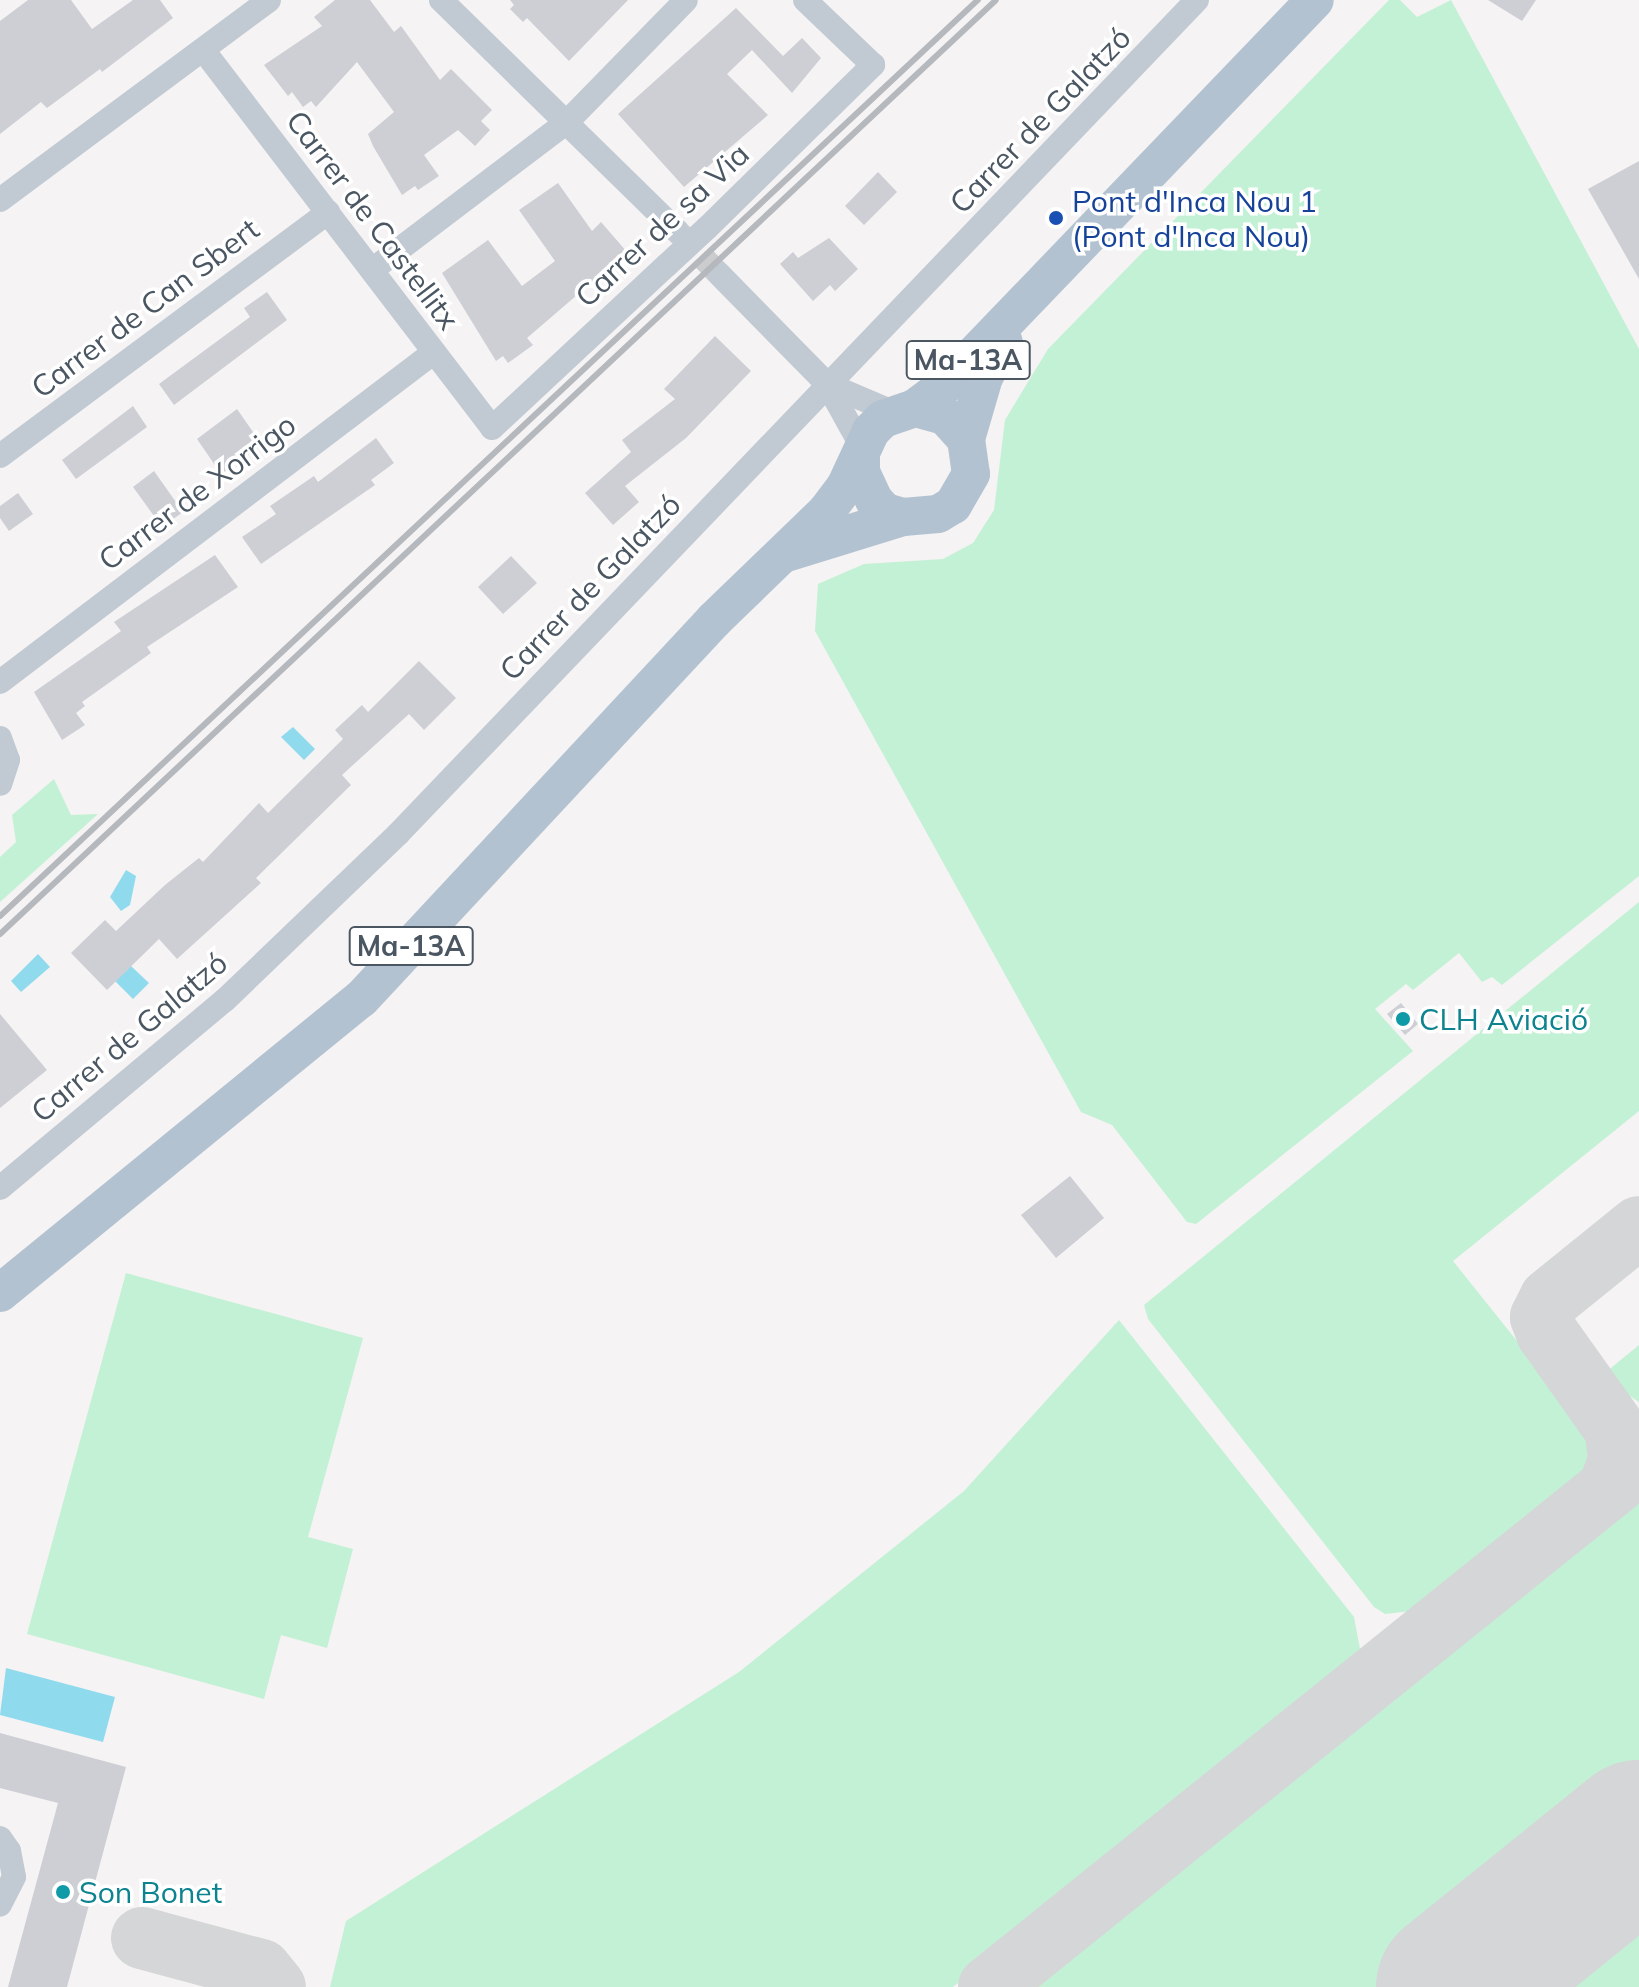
<!DOCTYPE html>
<meta charset="utf-8">
<style>
body{margin:0}
#map{position:relative;width:1639px;height:1987px;overflow:hidden;background:#f5f3f3;font-family:Mulish,sans-serif}
div>[style]{position:absolute}
.green>*{inset:0;background:#c3f1d5}
.water>*{inset:0;background:#90daee}
.taxiway>*{height:62px;margin:-31px;padding:0 31px;transform-origin:31px;border-radius:31px;background:#d5d6d8}
.runway>*{height:154px;margin:-77px;padding:0 77px;transform-origin:77px;border-radius:77px;background:#d5d6d8}
.building>*{inset:0;background:#cdcfd5}
.street-tunnel>*{height:24px;margin-top:-12px;transform-origin:0;background:repeating-linear-gradient(90deg,#caccce 0 24px,transparent 0 36px)}
.street>*{height:24px;margin:-12px;padding:0 12px;transform-origin:12px;border-radius:12px;background:#c1cad2}
.primary>*{height:38px;margin:-19px;padding:0 19px;transform-origin:19px;border-radius:19px;background:#b3c2d1}
.rail>*{height:6px;margin:-3px;padding:0 3px;transform-origin:3px;border-radius:3px;background:#b5b8bd}
.street-bridge>*{height:24px;margin:-12px;padding:0 12px;transform-origin:12px;border-radius:12px;background:#c1cad2}
.dots>*{width:22px;height:22px;translate:-50% -50%;box-sizing:border-box;border:4px solid #fff;border-radius:50%}
span{translate:-50% -50%;white-space:nowrap;text-align:center;line-height:1.15;-webkit-text-stroke:7px #fff;paint-order:stroke}
.shield-label span{padding:2px 6px;background:#fff;border:2px solid;border-radius:6px;-webkit-text-stroke-width:0}
.shield-label{font-size:28px;color:#4a5661;font-weight:700}
.street-label{font-size:30px;color:#4a5661}
.transit-label{font-size:30px;color:#164399}
.left{translate:0 -50%;text-align:left}
.culture-label{font-size:30px;color:#0d838f}
</style>
<div id="map">
<div class="green">
<div style="clip-path:polygon(1389px 0,1400px 0,1417px 17px,1451px 0,1639px 349px,1639px 876px,1502px 985px,1492px 977px,1482px 982px,1459px 953px,1413px 990px,1406px 984px,1375px 1009px,1413px 1051px,1196px 1224px,1187px 1222px,1112px 1125px,1081px 1112px,815px 631px,818px 584px,864px 564px,943px 559px,973px 543px,994px 510px,1005px 420px,1048px 349px)"></div>
<div style="clip-path:polygon(54px 779px,71px 815px,98px 814px,0 902px,0 857px,16px 842px,12px 815px)"></div>
<div style="clip-path:polygon(1639px 902px,1639px 1111px,1453px 1261px,1581px 1421px,1588px 1439px,1587px 1465px,1581px 1482px,1421px 1610px,1385px 1614px,1374px 1607px,1148px 1319px,1144px 1305px)"></div>
<div style="clip-path:polygon(126px 1273px,363px 1338px,308px 1537px,353px 1549px,327px 1648px,281px 1635px,264px 1699px,27px 1634px)"></div>
<div style="clip-path:polygon(1119px 1320px,1354px 1617px,1360px 1649px,1349px 1669px,953px 1987px,330px 1987px,346px 1921px,739px 1672px,964px 1491px)"></div>
<div style="clip-path:polygon(1639px 1345px,1639px 1402px,1622px 1391px,1606px 1372px)"></div>
<div style="clip-path:polygon(1639px 1483px,1639px 1786px,1389px 1987px,1015px 1987px)"></div>
<div style="clip-path:polygon(1639px 1890px,1639px 1987px,1519px 1987px)"></div>
</div>
<div class="water">
<div style="clip-path:polygon(293px 727px,315px 749px,304px 760px,281px 737px)"></div>
<div style="clip-path:polygon(126px 870px,136px 876px,130px 905px,121px 911px,110px 897px)"></div>
<div style="clip-path:polygon(38px 954px,50px 967px,21px 992px,11px 981px)"></div>
<div style="clip-path:polygon(131px 966px,149px 983px,133px 999px,115px 981px)"></div>
<div style="clip-path:polygon(6px 1668px,115px 1697px,103px 1742px,0 1715px)"></div>
</div>
<div class="taxiway">
<div style="left:1609px;top:1488px;width:29px;rotate:-70deg"></div>
<div style="left:1619px;top:1461px;width:31px;rotate:-96deg"></div>
<div style="left:1616px;top:1430px;width:119px;rotate:-125.4deg"></div>
<div style="left:1547px;top:1333px;width:17px;rotate:-111deg"></div>
<div style="left:1541px;top:1317px;width:20px;rotate:-63deg"></div>
<div style="left:1550px;top:1299px;width:114px;rotate:-39deg"></div>
<div style="left:142px;top:1938px;width:123px;rotate:15.1deg"></div>
<div style="left:261px;top:1970px;width:22px;rotate:51deg"></div>
<div style="left:989px;top:1987px;width:834px;rotate:-38.82deg"></div>
</div>
<div class="runway">
<div style="left:1453px;top:1987px;width:239px;rotate:-38.9deg"></div>
</div>
<div class="building">
<div style="clip-path:polygon(28px 0,71px 0,92px 29px,133px 0,160px 0,173px 18px,102px 72px,100px 69px,47px 108px,41px 102px,0 134px,0 21px)"></div>
<div style="clip-path:polygon(335px 0,370px 0,394px 32px,401px 26px,440px 80px,451px 69px,492px 110px,481px 121px,490px 130px,475px 146px,458px 130px,424px 155px,439px 176px,418px 190px,415px 186px,402px 195px,373px 146px,368px 134px,394px 112px,357px 62px,316px 107px,311px 101px,303px 107px,292px 92px,288px 96px,264px 65px,322px 26px,314px 17px)"></div>
<div style="clip-path:polygon(510px 0,628px 0,569px 61px,527px 18px,523px 22px,510px 9px,514px 5px)"></div>
<div style="clip-path:polygon(1488px 0,1536px 0,1522px 21px)"></div>
<div style="clip-path:polygon(736px 8px,783px 56px,802px 38px,821px 58px,792px 93px,752px 50px,727px 74px,768px 115px,684px 187px,618px 114px)"></div>
<div style="clip-path:polygon(1639px 161px,1639px 279px,1588px 189px)"></div>
<div style="clip-path:polygon(878px 172px,897px 192px,864px 225px,845px 206px)"></div>
<div style="clip-path:polygon(558px 183px,592px 231px,601px 222px,627px 252px,527px 338px,533px 345px,508px 363px,503px 356px,496px 361px,442px 273px,488px 240px,522px 286px,555px 261px,519px 210px)"></div>
<div style="clip-path:polygon(829px 238px,858px 269px,835px 291px,830px 285px,813px 301px,780px 264px,793px 252px,798px 258px)"></div>
<div style="clip-path:polygon(267px 292px,287px 320px,174px 405px,159px 384px,250px 317px,244px 308px)"></div>
<div style="clip-path:polygon(715px 336px,751px 371px,686px 438px,625px 486px,639px 502px,613px 525px,585px 493px,631px 452px,622px 440px,675px 399px,664px 389px)"></div>
<div style="clip-path:polygon(133px 406px,147px 427px,76px 479px,62px 460px)"></div>
<div style="clip-path:polygon(237px 409px,262px 445px,221px 474px,197px 439px)"></div>
<div style="clip-path:polygon(376px 438px,394px 463px,371px 480px,375px 485px,261px 564px,242px 537px,276px 514px,270px 506px,314px 476px,318px 482px)"></div>
<div style="clip-path:polygon(154px 471px,183px 512px,162px 527px,133px 487px)"></div>
<div style="clip-path:polygon(18px 493px,33px 514px,9px 531px,0 518px,0 506px)"></div>
<div style="clip-path:polygon(215px 555px,238px 587px,147px 647px,151px 653px,82px 702px,85px 706px,76px 713px,85px 725px,62px 740px,34px 692px,121px 631px,114px 622px)"></div>
<div style="clip-path:polygon(511px 556px,537px 583px,503px 614px,478px 587px)"></div>
<div style="clip-path:polygon(419px 661px,456px 698px,424px 730px,409px 714px,342px 775px,351px 785px,256px 878px,261px 883px,177px 959px,159px 939px,107px 990px,71px 953px,105px 920px,116px 931px,165px 885px,199px 858px,203px 862px,259px 803px,268px 813px,343px 739px,335px 730px,362px 705px,368px 712px)"></div>
<div style="clip-path:polygon(1401px 1003px,1418px 1024px,1405px 1035px,1387px 1014px)"></div>
<div style="clip-path:polygon(0 1014px,47px 1070px,0 1108px)"></div>
<div style="clip-path:polygon(1070px 1176px,1104px 1218px,1056px 1258px,1021px 1215px)"></div>
<div style="clip-path:polygon(0 1733px,126px 1767px,67px 1987px,8px 1987px,58px 1803px,0 1788px)"></div>
</div>
<div class="street-tunnel">
<div style="left:676px;top:230px;width:62px;rotate:45.7deg"></div>
</div>
<div class="street">
<div style="left:441px;top:0;width:329px;rotate:44.4deg"></div>
<div style="left:204px;top:51px;width:474px;rotate:52.6deg"></div>
<div style="left:492px;top:428px;width:239px;rotate:-43deg"></div>
<div style="left:0;top:200px;width:335px;rotate:-36.6deg"></div>
<div style="left:707px;top:228px;width:233px;rotate:-44.5deg"></div>
<div style="left:873px;top:65px;width:94px;rotate:-136.3deg"></div>
<div style="left:372px;top:270px;width:245px;rotate:-37.2deg"></div>
<div style="left:567px;top:122px;width:170px;rotate:-45.7deg"></div>
<div style="left:719px;top:274px;width:154px;rotate:45.5deg"></div>
<div style="left:827px;top:384px;width:74px;rotate:61deg"></div>
<div style="left:827px;top:384px;width:74px;rotate:23.1deg"></div>
<div style="left:0;top:456px;width:409px;rotate:-36.6deg"></div>
<div style="left:0;top:682px;width:544px;rotate:-37.23deg"></div>
<div style="left:0;top:738px;width:23px;rotate:70deg"></div>
<div style="left:8px;top:760px;width:25px;rotate:108deg"></div>
<div style="left:0;top:1188px;width:293px;rotate:-39.9deg"></div>
<div style="left:225px;top:1000px;width:240px;rotate:-43.8deg"></div>
<div style="left:398px;top:834px;width:1155px;rotate:-46.23deg"></div>
<div style="left:0;top:1838px;width:16px;rotate:55deg"></div>
<div style="left:9px;top:1851px;width:26px;rotate:79deg"></div>
<div style="left:14px;top:1877px;width:31px;rotate:117deg"></div>
</div>
<div class="primary">
<div style="left:915px;top:408px;width:36px;rotate:-37deg"></div>
<div style="left:944px;top:386px;width:535px;rotate:-46.14deg"></div>
<div style="left:966px;top:439px;width:65px;rotate:-73.8deg"></div>
<div style="left:984px;top:377px;width:40px;rotate:-60.3deg"></div>
<div style="left:786px;top:553px;width:122px;rotate:-17.1deg"></div>
<div style="left:0;top:1293px;width:466px;rotate:-39.2deg"></div>
<div style="left:361px;top:999px;width:518px;rotate:-47.03deg"></div>
<div style="left:714px;top:620px;width:156px;rotate:-44deg"></div>
<div style="left:826px;top:512px;width:31px;rotate:-53deg"></div>
<div style="left:845px;top:487px;width:62px;rotate:-65.1deg"></div>
<div style="left:871px;top:431px;width:17px;rotate:-45deg"></div>
<div style="left:883px;top:419px;width:34px;rotate:-19deg"></div>
<div style="left:915px;top:408px;width:31px;rotate:15deg"></div>
<div style="left:945px;top:416px;width:31px;rotate:48deg"></div>
<div style="left:966px;top:439px;width:35px;rotate:82deg"></div>
<div style="left:971px;top:474px;width:36px;rotate:120deg"></div>
<div style="left:953px;top:505px;width:17px;rotate:149deg"></div>
<div style="left:938px;top:514px;width:35px;rotate:175deg"></div>
<div style="left:903px;top:517px;width:19px;rotate:-164deg"></div>
<div style="left:885px;top:512px;width:16px;rotate:-133deg"></div>
<div style="left:874px;top:500px;width:31px;rotate:-115deg"></div>
<div style="left:861px;top:472px;width:16px;rotate:-90deg"></div>
</div>
<div class="rail">
<div style="left:0;top:916px;width:1340px;rotate:-43.13deg"></div>
<div style="left:0;top:934px;width:1365px;rotate:-43.16deg"></div>
</div>
<div class="street-bridge">
<div style="left:667px;top:265px;width:54px;rotate:-42.8deg"></div>
</div>
<div class="dots">
<div style="left:1056px;top:218px;background:#1a4fb4"></div>
<div style="left:1403px;top:1019px;background:#0f9aa8"></div>
<div style="left:63px;top:1892px;background:#0f9aa8"></div>
</div>
<div class="shield-label">
<span style="left:968px;top:360px">Ma-13A</span>
<span style="left:411px;top:946px">Ma-13A</span>
</div>
<div class="street-label">
<span style="left:1040px;top:120px;rotate:-46deg">Carrer de Galatzó</span>
<span style="left:373px;top:220px;rotate:53deg">Carrer de Castellitx</span>
<span style="left:662px;top:225px;rotate:-43deg">Carrer de sa Via</span>
<span style="left:145px;top:308px;rotate:-37deg">Carrer de Can Sbert</span>
<span style="left:197px;top:492px;rotate:-37deg">Carrer de Xorrigo</span>
<span style="left:590px;top:587px;rotate:-46deg">Carrer de Galatzó</span>
<span style="left:129px;top:1037px;rotate:-40deg">Carrer de Galatzó</span>
</div>
<div class="transit-label">
<span class="left" style="left:1072px;top:218px">Pont d'Inca Nou 1<br>(Pont d'Inca Nou)</span>
</div>
<div class="culture-label">
<span class="left" style="left:1419px;top:1019px">CLH Aviació</span>
<span class="left" style="left:79px;top:1892px">Son Bonet</span>
</div>
</div>
